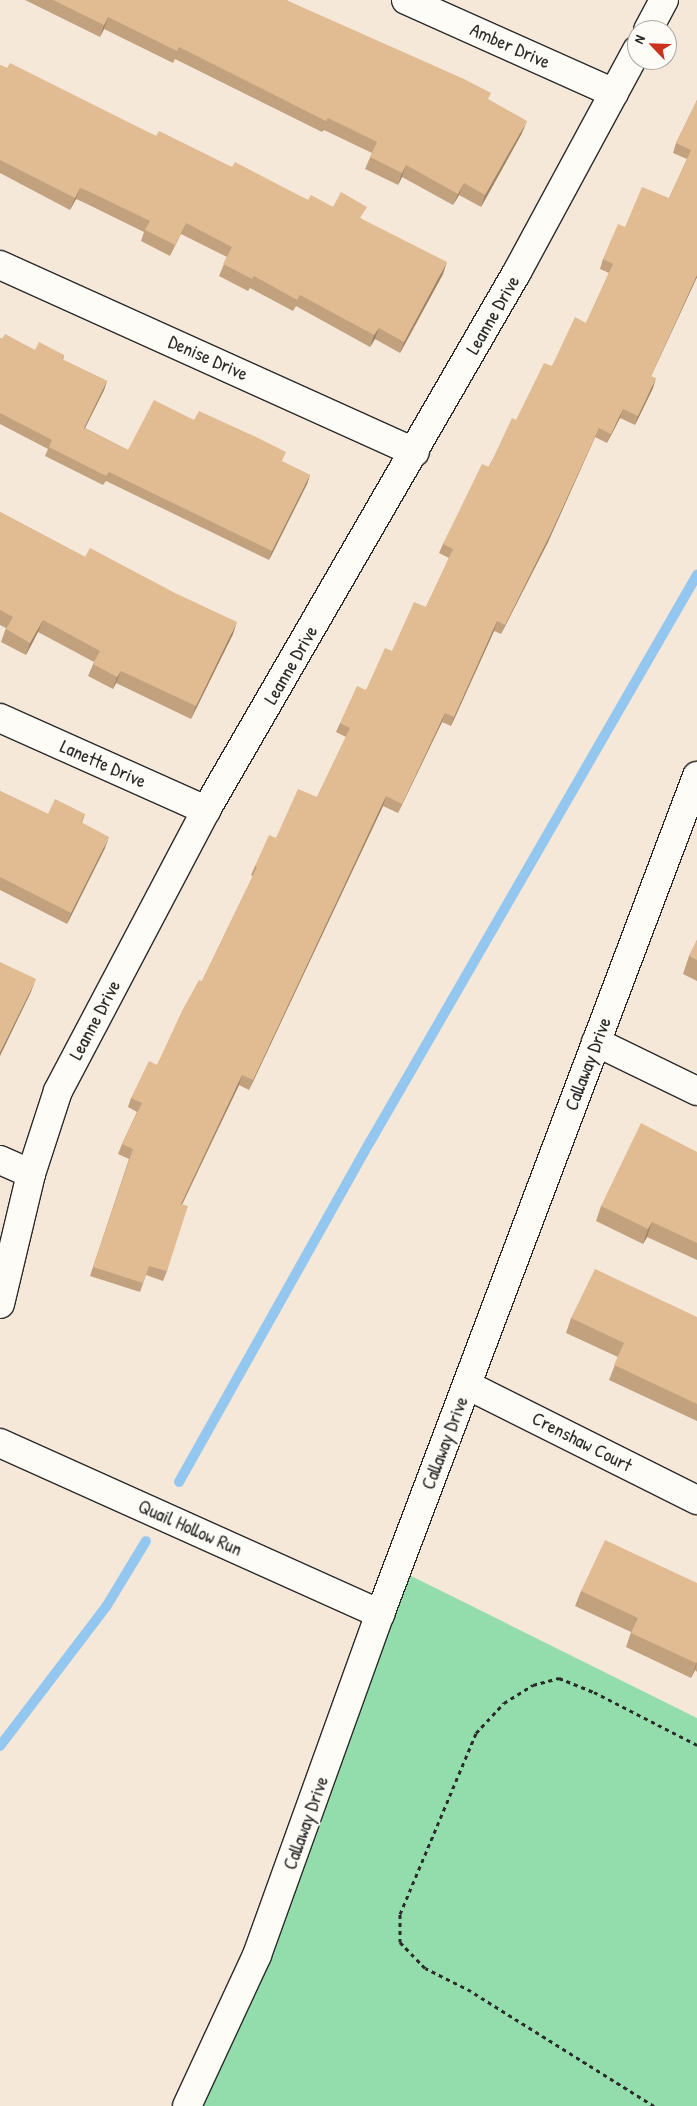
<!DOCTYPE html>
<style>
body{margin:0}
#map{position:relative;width:697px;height:2106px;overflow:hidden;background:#f5e8d9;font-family:"Patrick Hand",sans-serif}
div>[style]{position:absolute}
.green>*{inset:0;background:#93dcab}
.stream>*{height:10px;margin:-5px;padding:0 5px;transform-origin:5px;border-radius:5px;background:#93c7f0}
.path>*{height:3px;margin-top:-1.5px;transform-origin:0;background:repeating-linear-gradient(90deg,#2b2b2b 0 4px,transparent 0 8px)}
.roads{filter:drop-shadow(1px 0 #2b2b2b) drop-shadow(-1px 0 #2b2b2b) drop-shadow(0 1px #2b2b2b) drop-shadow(0 -1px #2b2b2b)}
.minor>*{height:28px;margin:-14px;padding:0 14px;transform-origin:14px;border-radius:14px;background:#fdfcf7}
.tertiary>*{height:28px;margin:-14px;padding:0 14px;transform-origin:14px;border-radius:14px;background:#fdfcf7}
.wall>*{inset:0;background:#c2a17e}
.shaded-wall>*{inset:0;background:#9e8366}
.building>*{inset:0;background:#e1bb92}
span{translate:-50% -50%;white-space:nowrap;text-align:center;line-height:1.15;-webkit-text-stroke:4px #fdfcf7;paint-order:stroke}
.street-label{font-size:19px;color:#2b2b2b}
.north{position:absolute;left:627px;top:20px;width:50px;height:50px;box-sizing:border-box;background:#fdfcf7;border:1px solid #a9a8a5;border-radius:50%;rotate:294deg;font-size:14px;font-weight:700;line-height:20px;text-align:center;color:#2b2b2b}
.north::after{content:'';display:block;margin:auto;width:18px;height:22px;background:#c8321e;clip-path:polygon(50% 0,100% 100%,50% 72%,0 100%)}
</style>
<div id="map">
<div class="green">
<div style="clip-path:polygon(397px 1569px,697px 1718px,697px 2106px,200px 2106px)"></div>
</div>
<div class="stream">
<div style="left:179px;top:1482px;width:390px;rotate:-60.7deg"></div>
<div style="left:370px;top:1142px;width:655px;rotate:-60.03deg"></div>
<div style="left:0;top:1746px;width:175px;rotate:-52.7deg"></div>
<div style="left:106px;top:1607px;width:77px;rotate:-58.8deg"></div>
</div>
<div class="path">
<div style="left:654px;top:2106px;width:216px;rotate:-147.9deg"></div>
<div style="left:471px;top:1991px;width:51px;rotate:-153.4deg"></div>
<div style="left:425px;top:1968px;width:36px;rotate:-134deg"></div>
<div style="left:400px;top:1942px;width:28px;rotate:-90deg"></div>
<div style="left:400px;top:1914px;width:196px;rotate:-67.2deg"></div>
<div style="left:476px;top:1733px;width:41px;rotate:-47deg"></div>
<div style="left:504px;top:1703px;width:34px;rotate:-32deg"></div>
<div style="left:533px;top:1685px;width:27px;rotate:-15deg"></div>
<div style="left:559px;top:1678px;width:38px;rotate:22deg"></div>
<div style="left:594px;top:1692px;width:116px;rotate:27.2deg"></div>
</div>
<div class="roads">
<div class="minor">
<div style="left:406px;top:0;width:228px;rotate:24.1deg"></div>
<div style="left:648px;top:30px;width:34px;rotate:-62deg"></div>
<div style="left:0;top:265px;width:455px;rotate:24.3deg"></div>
<div style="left:0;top:718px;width:226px;rotate:24.1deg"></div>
<div style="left:596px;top:1042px;width:112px;rotate:25.9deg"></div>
<div style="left:0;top:1160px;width:34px;rotate:24deg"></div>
<div style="left:0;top:1304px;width:134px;rotate:-76.6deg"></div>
<div style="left:31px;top:1174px;width:87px;rotate:-72deg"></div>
<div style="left:58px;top:1091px;width:318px;rotate:-62.2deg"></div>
<div style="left:206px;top:810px;width:621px;rotate:-59.97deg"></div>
<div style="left:517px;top:272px;width:252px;rotate:-61.6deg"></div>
<div style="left:467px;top:1385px;width:257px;rotate:26.6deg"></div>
<div style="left:0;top:1443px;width:417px;rotate:24.2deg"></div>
</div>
<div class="tertiary">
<div style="left:187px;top:2106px;width:166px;rotate:-65.1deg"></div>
<div style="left:257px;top:1955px;width:363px;rotate:-70.2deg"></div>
<div style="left:380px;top:1614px;width:896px;rotate:-69.28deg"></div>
</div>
</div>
<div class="wall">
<div style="clip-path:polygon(25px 0,286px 0,489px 100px,522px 133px,481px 207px,459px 195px,453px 205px,402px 177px,398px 185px,365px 169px,372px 153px,324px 130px,322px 132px,175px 59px,173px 63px,104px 29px,100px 37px)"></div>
<div style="clip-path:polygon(0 65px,156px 136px,232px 167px,308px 200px,333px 207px,362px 219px,443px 274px,400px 353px,375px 339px,370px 347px,296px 306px,293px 311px,250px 288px,248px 291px,219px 276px,227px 257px,181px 234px,170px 256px,141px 241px,144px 232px,85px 203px,76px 199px,70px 210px,0 173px)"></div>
<div style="clip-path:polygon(697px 100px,697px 277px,651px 376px,653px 388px,635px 425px,620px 418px,607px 443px,595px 437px,548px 542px,501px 634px,494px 631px,451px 726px,442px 722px,398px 813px,383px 806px,249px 1090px,239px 1085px,182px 1205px,167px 1271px,163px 1281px,146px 1275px,140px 1292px,90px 1276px,129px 1159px,118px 1154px,122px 1144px,137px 1112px,128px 1107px,131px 1098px,157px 1065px,202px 981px,253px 876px,251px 875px,255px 866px,276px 838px,317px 797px,346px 737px,336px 732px,340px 723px,366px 690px,392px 651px,426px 607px,449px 558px,439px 553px,443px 544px,516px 420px,552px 366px,586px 323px,609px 273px,600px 269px,603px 259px,625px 227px,669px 198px,687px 159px,673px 153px,676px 143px)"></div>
<div style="clip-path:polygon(0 338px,35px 350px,64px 355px,63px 360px,107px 381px,104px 390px,85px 428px,128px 450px,194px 420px,310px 475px,307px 484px,269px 560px,106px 481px,103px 485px,45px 456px,48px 449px,0 424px)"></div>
<div style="clip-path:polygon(0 512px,85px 557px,233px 634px,191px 719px,116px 683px,113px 689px,88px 676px,94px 662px,38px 632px,26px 655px,1px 642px,6px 628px,0 625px)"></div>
<div style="clip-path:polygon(0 791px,48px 814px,85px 814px,82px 823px,105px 848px,67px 924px,0 890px)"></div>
<div style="clip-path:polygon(697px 940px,697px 981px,683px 974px,689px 956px)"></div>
<div style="clip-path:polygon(697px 1152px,697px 1260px,647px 1237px,643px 1244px,596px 1221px,601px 1206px)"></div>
<div style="clip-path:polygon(697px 1317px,697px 1421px,609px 1380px,618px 1357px,566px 1333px,571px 1318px)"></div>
<div style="clip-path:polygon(697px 1583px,697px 1672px,695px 1670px,691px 1678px,626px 1647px,631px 1632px,575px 1606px,581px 1591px)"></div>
</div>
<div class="shaded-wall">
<div style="clip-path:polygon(108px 17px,104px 29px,100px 37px,104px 25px)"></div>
<div style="clip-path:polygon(527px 121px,522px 133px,481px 207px,485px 195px)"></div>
<div style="clip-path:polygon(406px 165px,402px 177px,398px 185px,402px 173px)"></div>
<div style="clip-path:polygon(464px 183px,459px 195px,453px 205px,458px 194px)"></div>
<div style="clip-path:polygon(80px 188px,76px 199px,70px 210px,75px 198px)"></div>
<div style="clip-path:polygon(447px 262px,443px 274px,400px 353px,404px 342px)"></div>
<div style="clip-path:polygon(697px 275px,697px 277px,647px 385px,651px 376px)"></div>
<div style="clip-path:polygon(379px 328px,375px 339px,370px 347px,374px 335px)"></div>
<div style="clip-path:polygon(656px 378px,653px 388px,635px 425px,638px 416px)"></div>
<div style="clip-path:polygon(107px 381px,104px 390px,81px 436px,84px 428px)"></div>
<div style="clip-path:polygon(623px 409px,620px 418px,607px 443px,611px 434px)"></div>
<div style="clip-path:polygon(599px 428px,595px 437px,548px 542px,501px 634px,505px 625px)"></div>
<div style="clip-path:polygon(310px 475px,307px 484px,269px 560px,272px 551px)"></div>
<div style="clip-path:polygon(43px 620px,38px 632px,26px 655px,30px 643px)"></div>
<div style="clip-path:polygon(497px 621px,494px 631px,451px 726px,454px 717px)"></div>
<div style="clip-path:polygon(237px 622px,233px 634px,191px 719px,196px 706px)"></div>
<div style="clip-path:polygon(121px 671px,116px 683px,113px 689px,117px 677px)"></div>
<div style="clip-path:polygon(445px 713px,442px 722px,398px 813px,402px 804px)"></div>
<div style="clip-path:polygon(386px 796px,383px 806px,249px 1090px,253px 1080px)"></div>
<div style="clip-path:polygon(109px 837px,105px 848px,67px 924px,71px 913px)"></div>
<div style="clip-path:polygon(36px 979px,30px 994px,0 1056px,0 1052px)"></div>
<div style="clip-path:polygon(242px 1075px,239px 1085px,177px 1214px,181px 1204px)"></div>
<div style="clip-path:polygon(652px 1222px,647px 1237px,643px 1244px,648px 1229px)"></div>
<div style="clip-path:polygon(697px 1662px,695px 1670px,691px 1678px)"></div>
</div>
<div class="building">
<div style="clip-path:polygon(53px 0,286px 0,464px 79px,491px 93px,488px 99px,527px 121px,485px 195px,464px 183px,458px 194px,406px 165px,402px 173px,370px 157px,377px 142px,328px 118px,326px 121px,179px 47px,177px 51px,108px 17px,104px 25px)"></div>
<div style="clip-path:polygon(10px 63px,156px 136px,159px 131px,232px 167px,235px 162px,308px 200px,311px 195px,333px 207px,341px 192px,367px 207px,360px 218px,447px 262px,404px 342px,379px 328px,374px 335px,300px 295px,297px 300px,254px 276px,252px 279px,223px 264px,232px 247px,186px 223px,175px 245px,145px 230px,150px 221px,90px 192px,80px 188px,75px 198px,0 160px,0 65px,7px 68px)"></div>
<div style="clip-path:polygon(697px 100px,697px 275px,651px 376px,656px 378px,638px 416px,623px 409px,611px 434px,599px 428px,551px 533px,505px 625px,497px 621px,454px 717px,445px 713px,402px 804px,386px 796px,253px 1080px,242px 1075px,181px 1204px,188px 1206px,167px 1271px,149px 1266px,143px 1283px,93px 1267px,133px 1149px,122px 1144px,142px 1103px,131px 1098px,149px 1061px,157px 1065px,182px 1011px,199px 980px,202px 981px,257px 867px,255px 866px,269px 835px,276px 838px,298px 789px,317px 797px,350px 728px,340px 723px,357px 686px,366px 690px,385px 648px,392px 651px,414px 602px,426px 607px,453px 549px,443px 544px,482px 464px,489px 467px,512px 418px,516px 420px,544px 363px,552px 366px,575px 317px,586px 323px,613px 264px,603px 259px,618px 224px,625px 227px,642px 187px,669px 198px,691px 150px,676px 143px)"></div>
<div style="clip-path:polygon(5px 334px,35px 350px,39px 342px,64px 355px,62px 359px,107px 381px,84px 428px,128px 450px,154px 400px,194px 420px,199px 411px,256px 437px,286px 452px,282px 461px,310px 475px,272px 551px,109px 472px,106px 476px,49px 447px,52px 440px,0 413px,0 338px,2px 339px)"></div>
<div style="clip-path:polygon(0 512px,85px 557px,90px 548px,175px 593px,237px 622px,196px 706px,121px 671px,117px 677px,93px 664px,100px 651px,43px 620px,30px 643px,6px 629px,13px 617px,0 610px)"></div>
<div style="clip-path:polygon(0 791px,48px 814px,55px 799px,85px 814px,81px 822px,109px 837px,71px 913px,0 877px)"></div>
<div style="clip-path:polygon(697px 940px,697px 960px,689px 956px)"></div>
<div style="clip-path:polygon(0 962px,36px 979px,0 1052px)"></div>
<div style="clip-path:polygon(641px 1123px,697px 1152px,697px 1243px,652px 1222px,648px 1229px,601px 1206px)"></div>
<div style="clip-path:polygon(595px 1269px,697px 1317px,697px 1404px,614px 1365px,624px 1343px,571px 1318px)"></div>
<div style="clip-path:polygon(605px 1540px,697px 1583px,697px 1662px,696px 1663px,631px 1633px,638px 1618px,581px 1591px)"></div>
</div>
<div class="street-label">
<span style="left:510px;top:46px;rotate:24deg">Amber Drive</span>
<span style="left:493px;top:315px;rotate:-60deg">Leanne Drive</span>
<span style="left:208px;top:358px;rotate:24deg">Denise Drive</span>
<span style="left:291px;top:665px;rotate:-60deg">Leanne Drive</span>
<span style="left:103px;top:764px;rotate:24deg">Lanette Drive</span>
<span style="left:95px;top:1020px;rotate:-62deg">Leanne Drive</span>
<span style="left:588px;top:1064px;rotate:-69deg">Callaway Drive</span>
<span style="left:582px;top:1442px;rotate:27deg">Crenshaw Court</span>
<span style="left:445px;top:1443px;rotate:-69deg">Callaway Drive</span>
<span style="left:190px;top:1528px;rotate:24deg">Quail Hollow Run</span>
<span style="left:306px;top:1823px;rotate:-70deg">Callaway Drive</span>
</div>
<div class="north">N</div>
</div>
